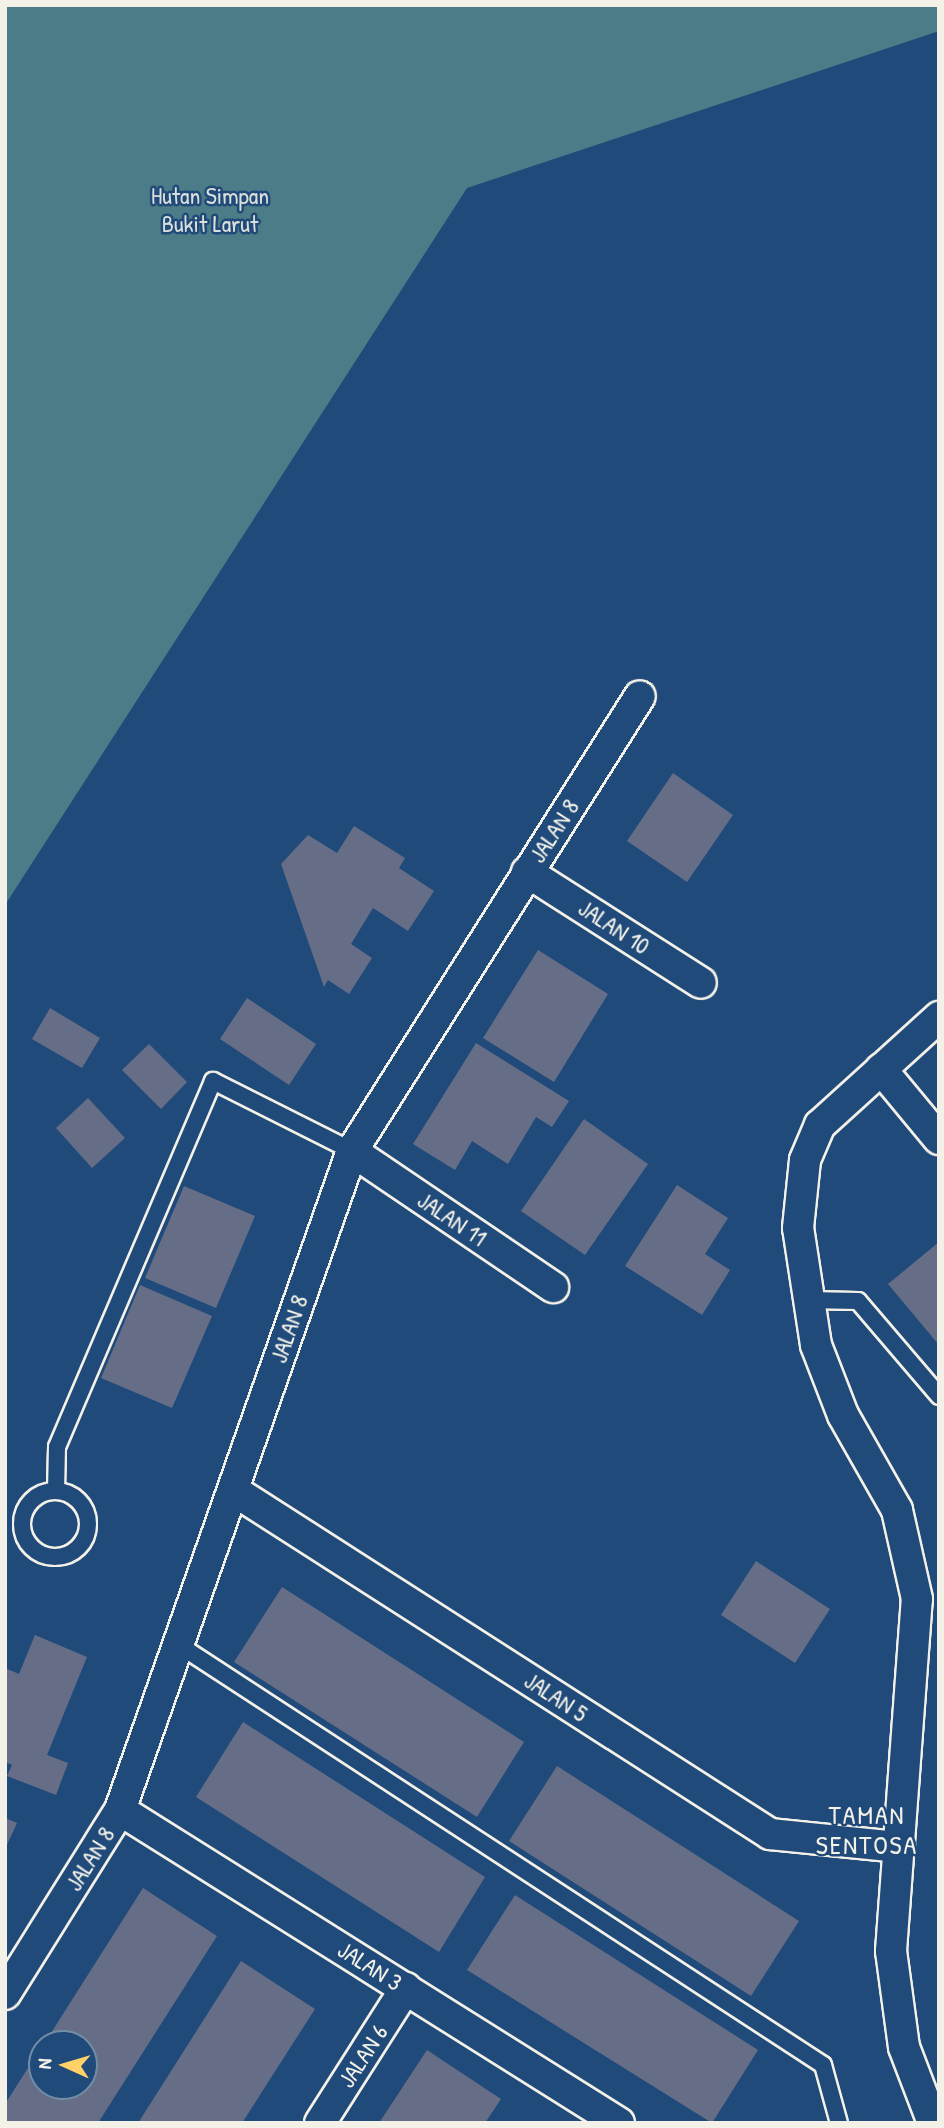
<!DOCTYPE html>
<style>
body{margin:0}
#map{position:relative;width:944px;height:2128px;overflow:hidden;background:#1f4a7a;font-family:"Patrick Hand",sans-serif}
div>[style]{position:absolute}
.green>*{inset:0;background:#4c7c87}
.building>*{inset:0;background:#666e87}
.roads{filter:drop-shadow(2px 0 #f4f1e8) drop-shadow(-2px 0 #f4f1e8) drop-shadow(0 2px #f4f1e8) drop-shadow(0 -2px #f4f1e8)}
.service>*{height:16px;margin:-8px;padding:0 8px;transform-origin:8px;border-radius:8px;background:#1f4a7a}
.service>.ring{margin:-8px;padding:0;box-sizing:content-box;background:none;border:16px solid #1f4a7a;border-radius:50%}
.minor>*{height:30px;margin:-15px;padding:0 15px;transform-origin:15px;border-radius:15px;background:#1f4a7a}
span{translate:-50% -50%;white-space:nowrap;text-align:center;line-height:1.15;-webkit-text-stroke:5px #1f4a7a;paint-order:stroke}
.park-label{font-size:24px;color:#dbdfd9}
.street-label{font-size:24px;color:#f4f1e8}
.neighbourhood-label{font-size:26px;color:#f4f1e8;letter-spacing:2px}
.frame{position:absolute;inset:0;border:7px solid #f4f1e8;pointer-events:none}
.north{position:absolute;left:28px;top:2030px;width:70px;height:70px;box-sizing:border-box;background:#1f4a7a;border:2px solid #748da6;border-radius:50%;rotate:274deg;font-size:19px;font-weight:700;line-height:28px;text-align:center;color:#f4f1e8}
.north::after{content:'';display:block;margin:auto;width:24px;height:32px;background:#ffd166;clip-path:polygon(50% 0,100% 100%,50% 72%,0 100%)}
</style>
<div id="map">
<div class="green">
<div style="clip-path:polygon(5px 5px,939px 5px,939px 31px,467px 188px,5px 905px)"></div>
</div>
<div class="building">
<div style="clip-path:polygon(673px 773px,733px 815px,687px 882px,627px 841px)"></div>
<div style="clip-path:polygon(354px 826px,405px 858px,399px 868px,434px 891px,408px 931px,373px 908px,351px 944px,372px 958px,349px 994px,328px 980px,324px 987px,281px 864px,308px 835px,337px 853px)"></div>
<div style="clip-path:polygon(538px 950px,608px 994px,554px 1082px,483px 1038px)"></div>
<div style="clip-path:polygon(247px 998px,316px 1044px,289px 1085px,220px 1039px)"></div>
<div style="clip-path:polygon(50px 1008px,100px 1038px,82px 1068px,32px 1039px)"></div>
<div style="clip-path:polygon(476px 1043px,569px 1101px,552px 1127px,536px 1117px,508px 1164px,472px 1141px,455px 1170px,413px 1144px)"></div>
<div style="clip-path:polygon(149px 1044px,187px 1082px,161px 1109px,122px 1070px)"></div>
<div style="clip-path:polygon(88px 1098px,125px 1138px,92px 1168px,56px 1128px)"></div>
<div style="clip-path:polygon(584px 1119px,648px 1164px,585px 1255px,521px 1211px)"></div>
<div style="clip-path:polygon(677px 1185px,728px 1218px,705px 1254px,730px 1270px,702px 1315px,625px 1266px)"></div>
<div style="clip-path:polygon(184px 1186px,255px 1216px,216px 1308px,145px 1278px)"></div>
<div style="clip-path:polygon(939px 1242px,939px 1345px,888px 1284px)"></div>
<div style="clip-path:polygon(140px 1285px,212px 1316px,172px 1408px,101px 1378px)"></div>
<div style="clip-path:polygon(756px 1561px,830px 1609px,795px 1663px,721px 1615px)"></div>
<div style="clip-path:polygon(282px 1587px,524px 1742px,477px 1817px,234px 1662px)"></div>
<div style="clip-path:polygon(35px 1635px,87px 1657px,47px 1755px,68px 1763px,56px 1795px,7px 1776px,12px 1765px,5px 1762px,5px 1668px,19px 1674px)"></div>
<div style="clip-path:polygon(243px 1722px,485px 1877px,439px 1952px,196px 1797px)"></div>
<div style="clip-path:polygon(557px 1766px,799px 1921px,751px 1996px,509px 1841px)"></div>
<div style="clip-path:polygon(5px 1818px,17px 1823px,5px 1849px)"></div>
<div style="clip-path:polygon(143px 1888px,217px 1936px,98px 2123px,5px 2123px,5px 2104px,42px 2046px,42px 2086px,84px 2086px,84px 2044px,44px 2044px)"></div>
<div style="clip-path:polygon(515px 1895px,758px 2050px,712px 2123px,467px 1970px)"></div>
<div style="clip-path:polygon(241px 1961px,315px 2009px,242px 2123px,138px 2123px)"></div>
<div style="clip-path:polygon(427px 2050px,501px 2099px,485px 2123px,379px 2123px)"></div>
</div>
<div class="roads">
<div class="service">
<div style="left:806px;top:1300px;width:52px;rotate:1.1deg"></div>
<div style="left:858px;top:1301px;width:125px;rotate:49.5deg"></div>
<div style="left:56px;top:1491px;width:44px;rotate:-88.7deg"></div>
<div style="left:57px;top:1447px;width:398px;rotate:-66.9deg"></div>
<div style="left:213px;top:1081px;width:156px;rotate:26.7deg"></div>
<div class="ring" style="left:22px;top:1491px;width:50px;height:50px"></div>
<div style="left:179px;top:1645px;width:769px;rotate:33.11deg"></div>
<div style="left:823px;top:2065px;width:60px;rotate:74.6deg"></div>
</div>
<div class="minor">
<div style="left:527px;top:872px;width:206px;rotate:32.5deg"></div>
<div style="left:881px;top:1069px;width:91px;rotate:50.4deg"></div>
<div style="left:352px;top:1151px;width:243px;rotate:34.1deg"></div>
<div style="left:233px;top:1490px;width:638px;rotate:32.64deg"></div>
<div style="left:770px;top:1834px;width:130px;rotate:5.8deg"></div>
<div style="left:120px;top:1810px;width:589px;rotate:32.1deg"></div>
<div style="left:5px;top:1994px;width:217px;rotate:-58deg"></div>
<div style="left:120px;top:1810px;width:699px;rotate:-70.61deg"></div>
<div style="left:352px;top:1151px;width:538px;rotate:-57.67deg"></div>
<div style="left:320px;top:2123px;width:160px;rotate:-57.5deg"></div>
<div style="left:933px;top:2123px;width:81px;rotate:-110.9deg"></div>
<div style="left:904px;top:2047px;width:97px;rotate:-97.7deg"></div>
<div style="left:891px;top:1951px;width:353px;rotate:-85.8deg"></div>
<div style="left:917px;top:1599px;width:91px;rotate:-102.7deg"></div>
<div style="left:897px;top:1510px;width:109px;rotate:-119.6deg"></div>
<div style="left:843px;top:1415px;width:75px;rotate:-111.1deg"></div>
<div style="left:816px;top:1345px;width:118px;rotate:-98.7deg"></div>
<div style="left:798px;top:1228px;width:68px;rotate:-84.1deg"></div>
<div style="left:805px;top:1160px;width:38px;rotate:-67deg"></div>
<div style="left:820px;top:1125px;width:161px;rotate:-42.2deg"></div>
</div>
</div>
<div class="park-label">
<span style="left:210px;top:210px">Hutan Simpan<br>Bukit Larut</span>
</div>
<div class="street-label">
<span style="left:554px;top:831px;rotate:-57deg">JALAN 8</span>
<span style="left:614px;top:927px;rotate:33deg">JALAN 10</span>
<span style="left:452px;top:1219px;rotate:34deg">JALAN 11</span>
<span style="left:289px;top:1329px;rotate:-71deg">JALAN 8</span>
<span style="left:556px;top:1697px;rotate:33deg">JALAN 5</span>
<span style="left:90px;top:1859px;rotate:-58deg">JALAN 8</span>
<span style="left:370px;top:1966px;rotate:32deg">JALAN 3</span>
<span style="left:363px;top:2056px;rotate:-57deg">JALAN 6</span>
</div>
<div class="neighbourhood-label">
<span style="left:867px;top:1830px">TAMAN<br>SENTOSA</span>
</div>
<div class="frame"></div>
<div class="north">N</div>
</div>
